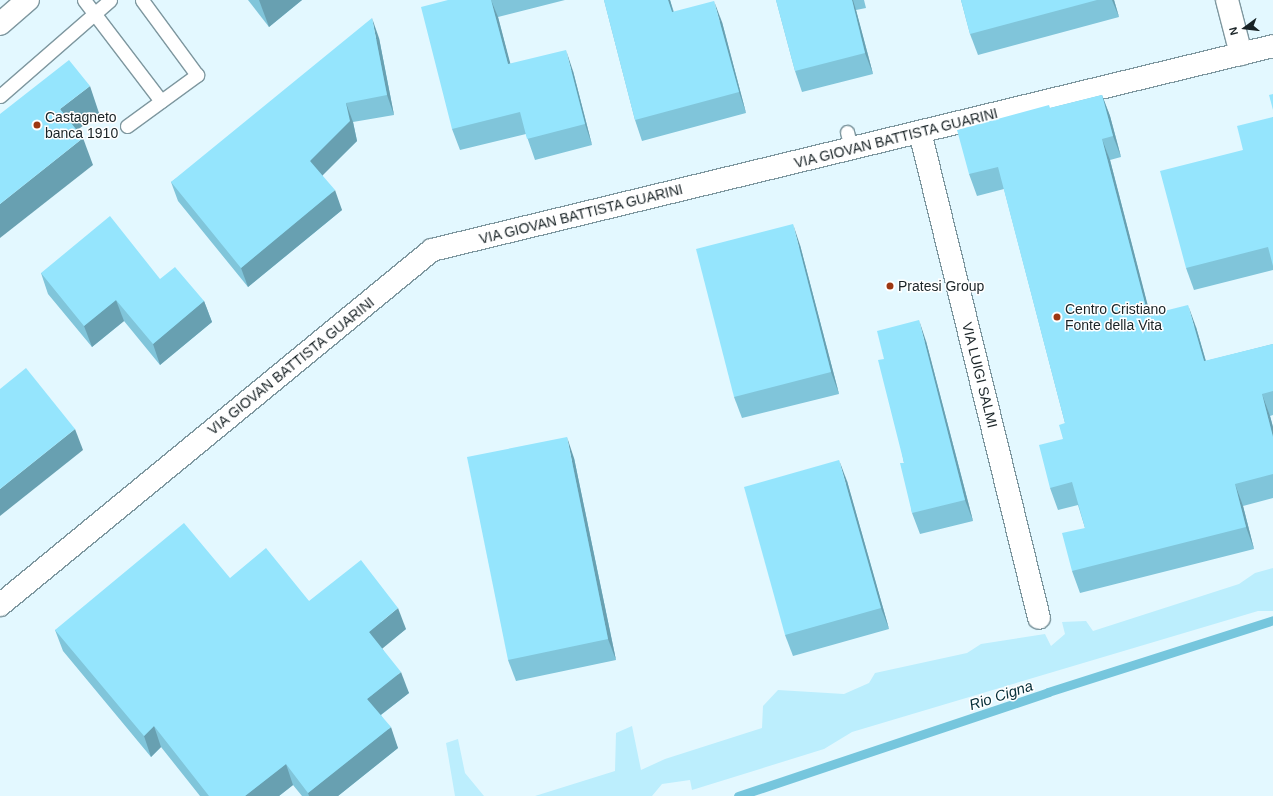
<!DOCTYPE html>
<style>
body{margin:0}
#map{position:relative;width:1273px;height:796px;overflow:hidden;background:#e3f8ff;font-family:Helvetica,sans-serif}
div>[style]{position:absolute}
.green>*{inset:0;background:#bceefd}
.stream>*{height:9px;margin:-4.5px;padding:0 4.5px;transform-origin:4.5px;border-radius:4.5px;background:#76c6dd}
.roads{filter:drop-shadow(1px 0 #7e979f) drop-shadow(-1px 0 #7e979f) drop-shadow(0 1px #7e979f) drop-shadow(0 -1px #7e979f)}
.lane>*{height:13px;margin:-6.5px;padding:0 6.5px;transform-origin:6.5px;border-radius:6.5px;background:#fff}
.street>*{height:22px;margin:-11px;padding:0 11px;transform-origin:11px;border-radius:11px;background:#fff}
.secondary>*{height:22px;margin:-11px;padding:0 11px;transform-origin:11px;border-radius:11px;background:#fff}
.wall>*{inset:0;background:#80c5da}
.shaded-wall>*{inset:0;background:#68a0b1}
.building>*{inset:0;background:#95e5fd}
.dots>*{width:11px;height:11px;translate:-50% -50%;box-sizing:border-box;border:2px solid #fff;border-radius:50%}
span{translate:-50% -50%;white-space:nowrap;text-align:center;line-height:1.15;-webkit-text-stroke:3px #fff;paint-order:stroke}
.poi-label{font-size:14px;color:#192326}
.left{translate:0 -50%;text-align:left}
.street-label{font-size:14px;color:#192326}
.water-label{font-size:15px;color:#062e38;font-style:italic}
.north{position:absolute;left:1225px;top:8px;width:40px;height:40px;-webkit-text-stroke:3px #fff;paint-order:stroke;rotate:255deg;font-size:11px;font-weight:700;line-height:16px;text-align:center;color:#192326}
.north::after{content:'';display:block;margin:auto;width:14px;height:18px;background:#192326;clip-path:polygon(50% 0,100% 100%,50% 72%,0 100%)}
</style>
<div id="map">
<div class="green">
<div style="clip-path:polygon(1273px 568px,1273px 611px,1258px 611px,852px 732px,824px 749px,692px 790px,690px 780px,662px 784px,652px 796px,535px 796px,615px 771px,616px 733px,632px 726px,641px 770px,665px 759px,762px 728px,763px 706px,778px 690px,844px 694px,869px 683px,875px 673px,967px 653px,981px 644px,1045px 634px,1051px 646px,1065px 634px,1062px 622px,1086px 621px,1093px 631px,1239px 584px,1255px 573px)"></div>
<div style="clip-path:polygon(458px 739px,465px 773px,484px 796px,455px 796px,446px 743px)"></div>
</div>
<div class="stream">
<div style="left:738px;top:796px;width:327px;rotate:-18.5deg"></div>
<div style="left:1048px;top:692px;width:236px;rotate:-17.7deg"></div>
</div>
<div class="roads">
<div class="lane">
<div style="left:84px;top:0;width:127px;rotate:52.7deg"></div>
<div style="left:0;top:96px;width:146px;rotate:-41.1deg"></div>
<div style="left:127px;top:126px;width:87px;rotate:-36.1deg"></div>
<div style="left:197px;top:75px;width:93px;rotate:-126.3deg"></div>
<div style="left:847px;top:132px;width:16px;rotate:76deg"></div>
</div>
<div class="street">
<div style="left:1227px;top:0;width:56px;rotate:75.5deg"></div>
<div style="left:920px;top:132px;width:500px;rotate:76.24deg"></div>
<div style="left:0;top:605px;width:559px;rotate:-39.41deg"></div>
<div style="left:432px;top:250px;width:865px;rotate:-13.63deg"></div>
</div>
<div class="secondary">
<div style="left:0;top:24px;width:37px;rotate:-41deg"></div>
</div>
</div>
<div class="wall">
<div style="clip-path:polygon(248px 0,302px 0,269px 27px)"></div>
<div style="clip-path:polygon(448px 0,565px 0,498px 17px,510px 64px,573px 71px,592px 145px,535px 160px,526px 134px,460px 150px,452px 129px)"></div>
<div style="clip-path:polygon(604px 0,670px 0,674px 12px,722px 22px,746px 113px,642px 141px,635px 120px)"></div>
<div style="clip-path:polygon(776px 0,864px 0,866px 8px,856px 10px,873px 74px,802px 92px,795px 71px)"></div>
<div style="clip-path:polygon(961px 0,1114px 0,1119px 17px,978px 55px,970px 34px)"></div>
<div style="clip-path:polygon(379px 38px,394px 115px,353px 122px,357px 141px,322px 175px,342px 210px,248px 287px,178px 201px,171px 182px)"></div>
<div style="clip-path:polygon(1102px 95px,1110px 116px,1121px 157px,1110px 160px,1150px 315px,1196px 327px,1206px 361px,1273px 344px,1273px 415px,1270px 416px,1273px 427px,1273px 498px,1243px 506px,1254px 549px,1080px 593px,1072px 571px,1085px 528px,1078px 505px,1058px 510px,1050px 488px,1063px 439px,1065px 423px,1004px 189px,977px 196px,969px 174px,1050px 108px)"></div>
<div style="clip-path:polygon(1273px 117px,1273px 270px,1194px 290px,1186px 268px,1243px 150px)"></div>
<div style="clip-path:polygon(800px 245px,839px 394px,742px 418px,734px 397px)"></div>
<div style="clip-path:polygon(41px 273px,160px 279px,204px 301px,212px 322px,160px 365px,124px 321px,92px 347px,48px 294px)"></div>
<div style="clip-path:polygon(926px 341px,973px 521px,920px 534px,912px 513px,904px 463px,884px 359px)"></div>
<div style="clip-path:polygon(574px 458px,616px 660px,516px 681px,508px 660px)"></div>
<div style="clip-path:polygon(847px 481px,889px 629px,793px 656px,785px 635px)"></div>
<div style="clip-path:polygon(230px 578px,309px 601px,406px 629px,382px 648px,409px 693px,381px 715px,398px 748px,338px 796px,302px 796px,293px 785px,279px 796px,200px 796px,161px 747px,151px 757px,63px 651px,55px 630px)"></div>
</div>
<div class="shaded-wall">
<div style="clip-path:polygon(259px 0,302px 0,269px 27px)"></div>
<div style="clip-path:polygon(491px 0,498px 17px,516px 85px,508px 64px)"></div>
<div style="clip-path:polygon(668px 0,670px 0,679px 33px)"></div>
<div style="clip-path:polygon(852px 0,853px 0,856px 10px,873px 74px,865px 53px)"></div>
<div style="clip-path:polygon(1112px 0,1114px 0,1119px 17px)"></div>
<div style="clip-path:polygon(714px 1px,722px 22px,746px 113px,739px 92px)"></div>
<div style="clip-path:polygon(372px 18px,379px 38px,394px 115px,387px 95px)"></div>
<div style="clip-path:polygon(566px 50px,573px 71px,592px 145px,585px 124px)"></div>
<div style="clip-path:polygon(90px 86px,99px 113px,70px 136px,60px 109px)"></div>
<div style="clip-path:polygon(1102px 95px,1110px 116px,1121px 157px,1113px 136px)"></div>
<div style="clip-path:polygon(346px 103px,353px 122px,357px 141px,318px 180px,310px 161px)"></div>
<div style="clip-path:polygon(83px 138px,93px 165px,0 238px,0 204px)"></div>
<div style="clip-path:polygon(1102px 139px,1110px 160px,1156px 337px,1148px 315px)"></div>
<div style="clip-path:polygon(335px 190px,342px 210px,248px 287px,241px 268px)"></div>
<div style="clip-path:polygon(793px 224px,800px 245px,839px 394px,831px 372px)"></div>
<div style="clip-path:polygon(116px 300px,124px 321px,92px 347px,84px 326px)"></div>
<div style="clip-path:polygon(204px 301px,212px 322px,160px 365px,153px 344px)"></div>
<div style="clip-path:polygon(1188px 305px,1196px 327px,1212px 383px,1204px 361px)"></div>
<div style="clip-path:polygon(919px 320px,926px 341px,973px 521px,965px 500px)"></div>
<div style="clip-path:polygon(1262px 394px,1270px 416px,1273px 427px,1273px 437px)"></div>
<div style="clip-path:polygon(75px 429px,83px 450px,0 516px,0 489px)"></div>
<div style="clip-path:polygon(567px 437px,574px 458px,616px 660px,608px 639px)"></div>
<div style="clip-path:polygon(839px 460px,847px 481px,889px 629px,881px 608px)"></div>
<div style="clip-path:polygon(1235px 484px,1243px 506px,1254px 549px,1246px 527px)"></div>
<div style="clip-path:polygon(398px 608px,406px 629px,377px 653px,369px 632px)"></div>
<div style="clip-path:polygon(401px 672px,409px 693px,374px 720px,367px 699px)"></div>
<div style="clip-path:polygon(154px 726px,161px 747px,151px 757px,144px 736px)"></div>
<div style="clip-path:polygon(391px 727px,398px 748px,338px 796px,309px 796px,308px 793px)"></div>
<div style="clip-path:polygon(286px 764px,293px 785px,279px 796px,245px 796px)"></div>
</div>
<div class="building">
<div style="clip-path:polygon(448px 0,491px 0,508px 64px,566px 50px,585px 124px,527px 139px,520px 112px,452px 129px,421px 7px)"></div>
<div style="clip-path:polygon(604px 0,668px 0,672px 12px,714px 1px,739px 92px,635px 120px)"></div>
<div style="clip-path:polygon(776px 0,852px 0,865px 53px,795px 71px)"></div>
<div style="clip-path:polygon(961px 0,1097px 0,970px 34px)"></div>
<div style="clip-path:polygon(372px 18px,387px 95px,346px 103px,350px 121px,310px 161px,335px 190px,241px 268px,171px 182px)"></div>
<div style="clip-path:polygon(69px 60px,90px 86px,60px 109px,83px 138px,0 204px,0 114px)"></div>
<div style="clip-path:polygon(1273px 94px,1273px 110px,1269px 95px)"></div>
<div style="clip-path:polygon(1102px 95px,1113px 136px,1102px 139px,1148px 315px,1188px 305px,1204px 361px,1273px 344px,1273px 391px,1262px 394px,1273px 437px,1273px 474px,1235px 484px,1246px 527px,1072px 571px,1062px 533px,1085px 528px,1072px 482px,1050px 488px,1039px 445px,1063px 439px,1059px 425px,1065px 423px,998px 167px,969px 174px,957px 130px,1049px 105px,1050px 108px)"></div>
<div style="clip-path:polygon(1273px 117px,1273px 266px,1268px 247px,1186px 268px,1160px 171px,1243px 150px,1237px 126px)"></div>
<div style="clip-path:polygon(110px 216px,160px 279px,175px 267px,204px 301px,153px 344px,116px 300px,84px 326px,41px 273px)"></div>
<div style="clip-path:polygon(793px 224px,831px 372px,734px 397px,696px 249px)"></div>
<div style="clip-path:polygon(919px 320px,965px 500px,912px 513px,900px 463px,904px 463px,878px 360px,884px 359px,877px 331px)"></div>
<div style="clip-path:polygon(26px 368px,75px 429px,0 489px,0 389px)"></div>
<div style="clip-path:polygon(567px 437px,608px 639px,508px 660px,467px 457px)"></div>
<div style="clip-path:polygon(839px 460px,881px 608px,785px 635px,744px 487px)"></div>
<div style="clip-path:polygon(184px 523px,230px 578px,266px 548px,309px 601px,361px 560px,398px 608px,369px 632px,401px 672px,367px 699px,391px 727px,308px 793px,286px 764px,245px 796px,209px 796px,154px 726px,144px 736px,55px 630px)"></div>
</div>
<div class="dots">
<div style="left:37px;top:125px;background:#9d3712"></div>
<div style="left:890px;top:286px;background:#9d3712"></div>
<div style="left:1057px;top:317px;background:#9d3712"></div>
</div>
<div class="poi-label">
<span class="left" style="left:45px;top:125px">Castagneto<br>banca 1910</span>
<span class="left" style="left:898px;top:286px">Pratesi Group</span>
<span class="left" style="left:1065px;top:317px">Centro Cristiano<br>Fonte della Vita</span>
</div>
<div class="street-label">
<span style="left:896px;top:138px;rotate:-14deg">VIA GIOVAN BATTISTA GUARINI</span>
<span style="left:581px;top:214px;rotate:-14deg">VIA GIOVAN BATTISTA GUARINI</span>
<span style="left:291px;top:366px;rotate:-39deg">VIA GIOVAN BATTISTA GUARINI</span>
<span style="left:980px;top:375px;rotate:76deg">VIA LUIGI SALMI</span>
</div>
<div class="water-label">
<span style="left:1001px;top:695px;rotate:-18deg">Rio Cigna</span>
</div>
<div class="north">N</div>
</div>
